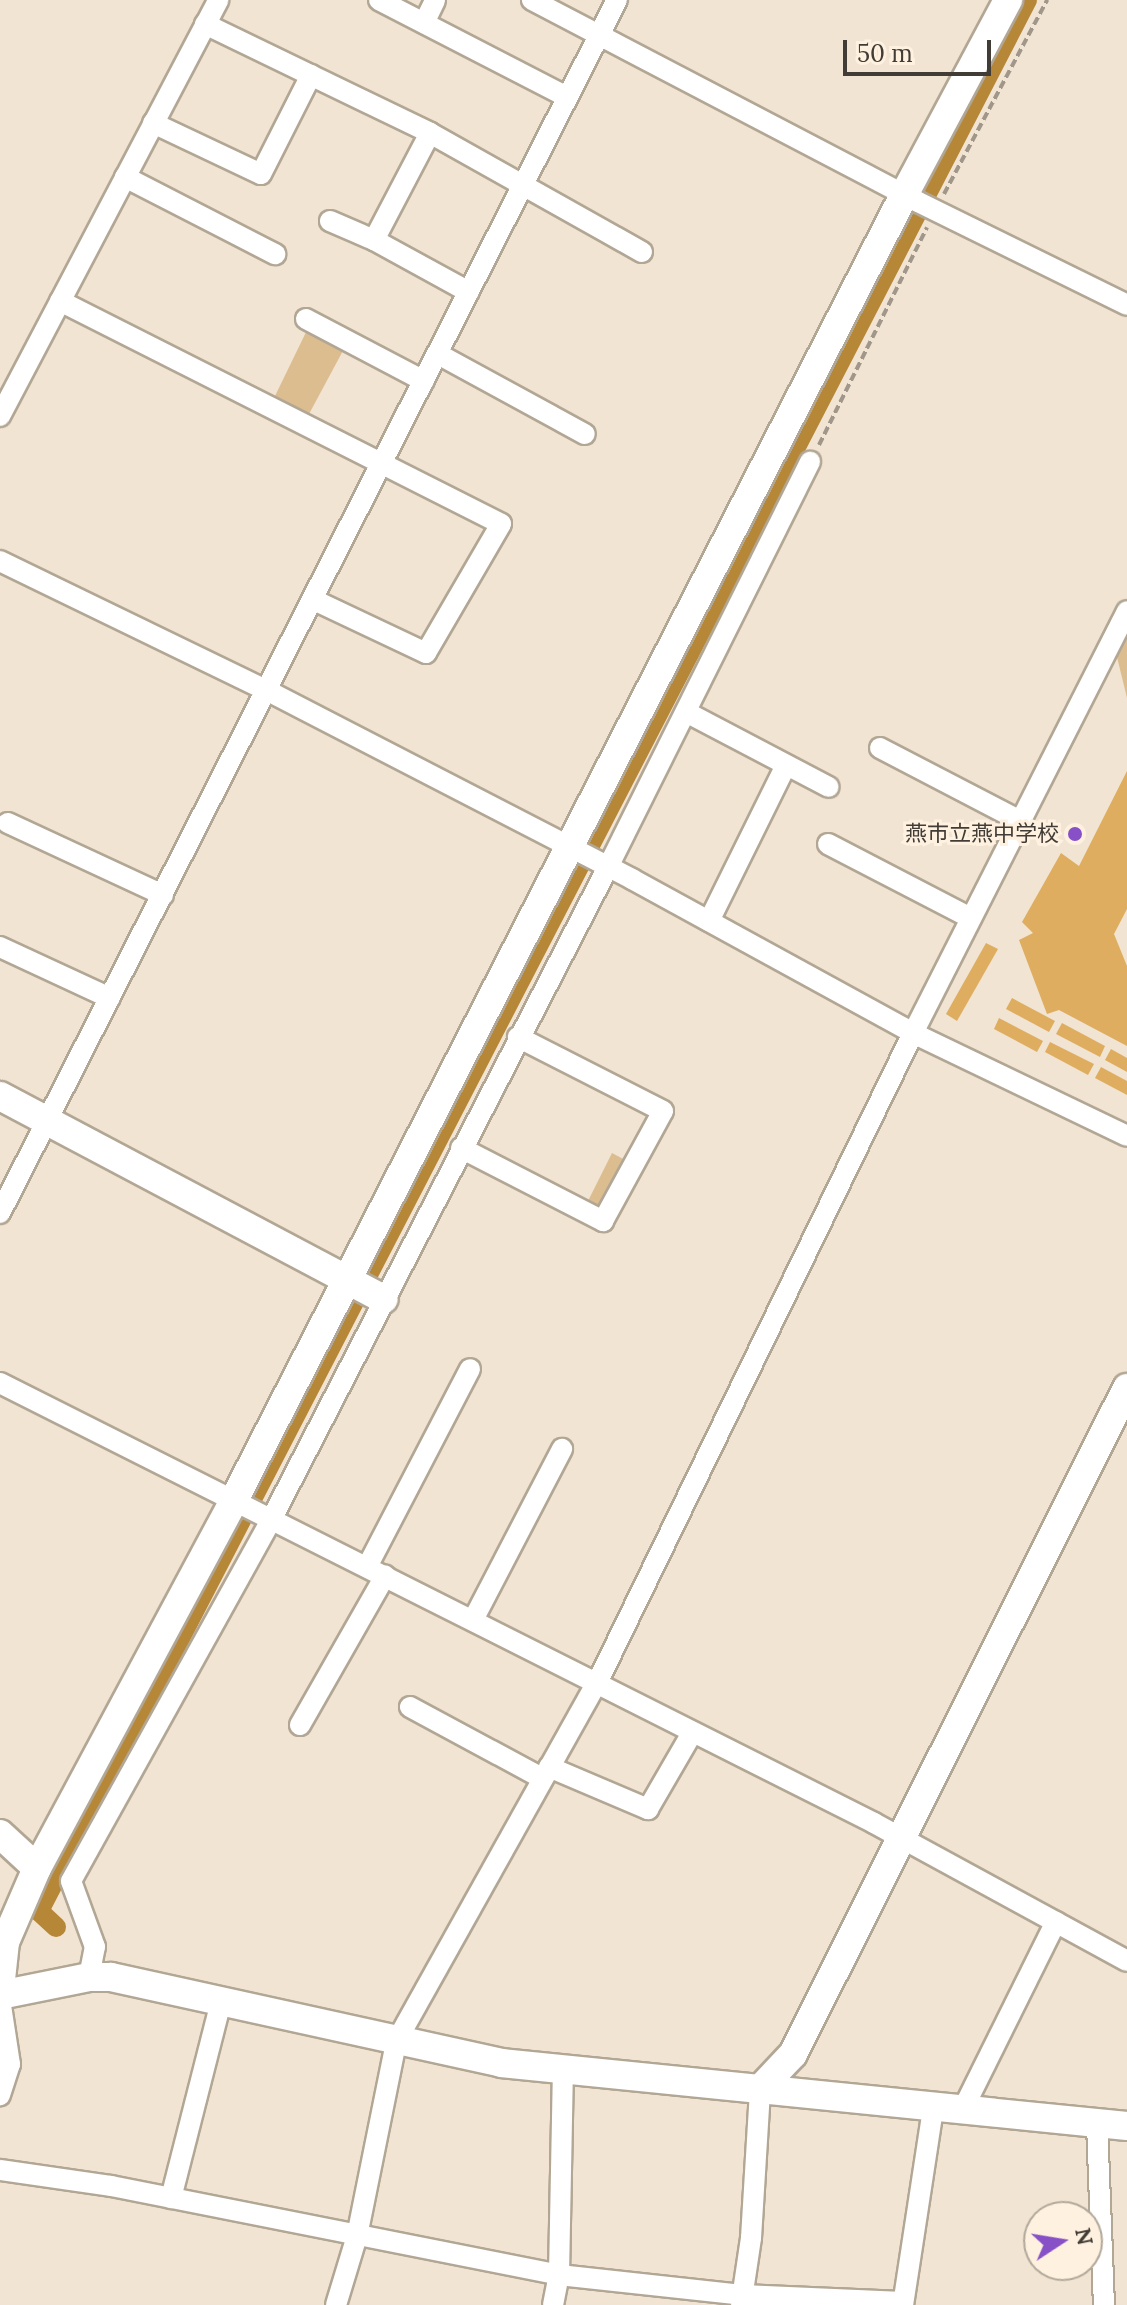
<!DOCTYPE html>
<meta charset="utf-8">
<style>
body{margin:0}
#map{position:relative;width:1127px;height:2305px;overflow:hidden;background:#f1e4d2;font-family:Lora,"Noto Sans JP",serif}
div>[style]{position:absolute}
.green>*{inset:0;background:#dcbd90}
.canal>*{height:20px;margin:-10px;padding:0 10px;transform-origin:10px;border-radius:10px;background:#b68737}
.building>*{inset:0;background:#dead5f}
.path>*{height:4px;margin-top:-2px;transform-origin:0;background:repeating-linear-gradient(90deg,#a0978a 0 8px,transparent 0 12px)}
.roads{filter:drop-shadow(2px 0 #b2a694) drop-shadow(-2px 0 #b2a694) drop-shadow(0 2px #b2a694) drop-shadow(0 -2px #b2a694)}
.street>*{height:20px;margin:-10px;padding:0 10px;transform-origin:10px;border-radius:10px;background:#fff}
.secondary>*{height:28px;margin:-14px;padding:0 14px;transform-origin:14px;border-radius:14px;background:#fff}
.dots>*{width:22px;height:22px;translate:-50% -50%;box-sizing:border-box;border:4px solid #fef1df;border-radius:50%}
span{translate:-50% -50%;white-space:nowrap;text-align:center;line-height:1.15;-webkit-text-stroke:6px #fef1df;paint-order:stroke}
.poi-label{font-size:22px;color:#413c35}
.right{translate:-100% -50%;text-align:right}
.north{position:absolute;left:1023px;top:2201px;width:80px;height:80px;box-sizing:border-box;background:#fef1df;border:2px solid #b2a99b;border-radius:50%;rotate:78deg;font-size:22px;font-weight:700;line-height:32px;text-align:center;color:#413c35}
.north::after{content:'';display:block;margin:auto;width:28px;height:36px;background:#8850c7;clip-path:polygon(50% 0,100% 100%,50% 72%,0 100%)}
.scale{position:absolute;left:843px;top:40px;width:148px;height:36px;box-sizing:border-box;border:4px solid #413c35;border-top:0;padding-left:10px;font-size:24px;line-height:28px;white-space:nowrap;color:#413c35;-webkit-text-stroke:6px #fef1df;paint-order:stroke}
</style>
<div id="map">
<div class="green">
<div style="clip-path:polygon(309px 326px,345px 347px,309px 414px,275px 396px)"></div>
<div style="clip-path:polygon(1127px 631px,1127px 698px,1116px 653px)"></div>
<div style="clip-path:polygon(612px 1153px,629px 1162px,609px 1204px,596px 1206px,588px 1201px)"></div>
</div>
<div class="canal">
<div style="left:56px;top:1927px;width:23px;rotate:-137deg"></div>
<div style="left:39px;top:1911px;width:2151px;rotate:-62.66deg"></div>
</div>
<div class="building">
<div style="clip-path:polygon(1127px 771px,1127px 909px,1114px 934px,1127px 966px,1127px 1046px,1059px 1010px,1047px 1014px,1019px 940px,1033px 933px,1022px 922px,1061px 853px,1079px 866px)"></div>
<div style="clip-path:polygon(986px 943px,998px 949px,957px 1021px,946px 1014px)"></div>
<div style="clip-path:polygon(1012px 998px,1055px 1021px,1049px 1032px,1006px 1009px)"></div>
<div style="clip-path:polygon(999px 1018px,1043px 1041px,1037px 1052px,994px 1029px)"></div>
<div style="clip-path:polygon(1062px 1023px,1105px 1046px,1100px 1057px,1056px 1034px)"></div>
<div style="clip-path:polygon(1050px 1042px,1094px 1064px,1088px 1075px,1045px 1052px)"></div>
<div style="clip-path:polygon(1111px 1049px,1127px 1058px,1127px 1072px,1105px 1060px)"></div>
<div style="clip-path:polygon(1101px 1067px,1127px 1081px,1127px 1095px,1095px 1078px)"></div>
</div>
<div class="path">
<div style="left:944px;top:194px;width:220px;rotate:-62deg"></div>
<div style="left:819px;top:445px;width:243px;rotate:-63.6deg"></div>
</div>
<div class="roads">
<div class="street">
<div style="left:379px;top:0;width:212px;rotate:27.3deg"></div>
<div style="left:532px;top:0;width:436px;rotate:27.6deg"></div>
<div style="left:918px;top:202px;width:233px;rotate:26.2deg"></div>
<div style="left:424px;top:23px;width:25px;rotate:-64deg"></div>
<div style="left:205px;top:24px;width:250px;rotate:25.8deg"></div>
<div style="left:430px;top:133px;width:243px;rotate:29.3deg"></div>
<div style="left:153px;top:123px;width:119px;rotate:25.3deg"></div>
<div style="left:261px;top:174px;width:111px;rotate:-63.2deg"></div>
<div style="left:125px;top:177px;width:169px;rotate:27.2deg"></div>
<div style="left:330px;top:221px;width:48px;rotate:23.4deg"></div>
<div style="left:374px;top:240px;width:108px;rotate:28.7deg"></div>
<div style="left:374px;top:240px;width:121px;rotate:-62.4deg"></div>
<div style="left:60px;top:301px;width:494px;rotate:26.8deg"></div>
<div style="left:501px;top:524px;width:149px;rotate:120.2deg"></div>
<div style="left:426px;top:653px;width:124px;rotate:-154.7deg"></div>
<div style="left:306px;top:319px;width:133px;rotate:27.7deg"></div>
<div style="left:438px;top:354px;width:167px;rotate:28.6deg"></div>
<div style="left:0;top:416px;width:470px;rotate:-62.3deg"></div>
<div style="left:0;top:561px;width:298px;rotate:25.9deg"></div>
<div style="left:268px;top:691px;width:410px;rotate:27.3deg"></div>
<div style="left:632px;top:879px;width:320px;rotate:28.7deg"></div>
<div style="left:913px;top:1033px;width:237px;rotate:25.7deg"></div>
<div style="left:686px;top:712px;width:161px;rotate:27.7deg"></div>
<div style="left:880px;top:748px;width:158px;rotate:27.5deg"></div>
<div style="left:8px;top:823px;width:171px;rotate:24.9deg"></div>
<div style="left:828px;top:844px;width:161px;rotate:27.4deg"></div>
<div style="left:709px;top:921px;width:172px;rotate:-63.7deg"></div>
<div style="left:0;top:947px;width:121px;rotate:24.9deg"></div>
<div style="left:461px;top:1148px;width:160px;rotate:27.2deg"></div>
<div style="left:603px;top:1221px;width:125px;rotate:-61.4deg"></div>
<div style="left:663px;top:1111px;width:163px;rotate:-153deg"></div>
<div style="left:0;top:1213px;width:1361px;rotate:-63.04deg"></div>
<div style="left:0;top:1383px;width:979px;rotate:26.72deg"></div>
<div style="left:874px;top:1823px;width:288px;rotate:28.6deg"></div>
<div style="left:367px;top:1567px;width:223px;rotate:-62.5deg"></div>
<div style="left:473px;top:1620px;width:193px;rotate:-62.5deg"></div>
<div style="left:410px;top:1707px;width:150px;rotate:28.3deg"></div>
<div style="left:300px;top:1725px;width:172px;rotate:-60.3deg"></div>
<div style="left:549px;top:1767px;width:108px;rotate:23deg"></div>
<div style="left:648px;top:1809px;width:88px;rotate:-59.9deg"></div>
<div style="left:89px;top:1977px;width:31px;rotate:-79deg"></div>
<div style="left:95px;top:1947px;width:70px;rotate:-110deg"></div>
<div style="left:71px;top:1881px;width:415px;rotate:-61deg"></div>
<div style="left:272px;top:1518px;width:733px;rotate:-62.7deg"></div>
<div style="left:608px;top:867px;width:453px;rotate:-63.5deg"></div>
<div style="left:0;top:1999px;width:66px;rotate:81.3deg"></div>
<div style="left:10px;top:2064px;width:33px;rotate:108deg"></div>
<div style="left:962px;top:2111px;width:211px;rotate:-63.6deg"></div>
<div style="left:1097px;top:2124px;width:181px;rotate:87.8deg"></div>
<div style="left:0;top:2170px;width:112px;rotate:8.2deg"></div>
<div style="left:111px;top:2186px;width:457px;rotate:11.2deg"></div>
<div style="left:559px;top:2275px;width:184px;rotate:6.2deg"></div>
<div style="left:742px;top:2295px;width:161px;rotate:2.5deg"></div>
<div style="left:171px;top:2198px;width:202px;rotate:-75.7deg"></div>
<div style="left:336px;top:2305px;width:72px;rotate:-73.1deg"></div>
<div style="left:357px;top:2236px;width:198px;rotate:-78.6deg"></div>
<div style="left:396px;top:2042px;width:411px;rotate:-60.8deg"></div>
<div style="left:597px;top:1683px;width:723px;rotate:-64.07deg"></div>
<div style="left:913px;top:1033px;width:473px;rotate:-63.1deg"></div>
<div style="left:553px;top:2305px;width:31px;rotate:-79deg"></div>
<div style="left:559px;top:2275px;width:204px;rotate:-88.9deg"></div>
<div style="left:741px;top:2305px;width:68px;rotate:-81.5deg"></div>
<div style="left:751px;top:2238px;width:149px;rotate:-86.5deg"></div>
<div style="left:903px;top:2305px;width:199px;rotate:-81.3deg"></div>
</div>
<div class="secondary">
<div style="left:0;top:1096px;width:434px;rotate:27.9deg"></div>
<div style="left:0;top:1834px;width:50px;rotate:42.6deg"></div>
<div style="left:37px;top:1868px;width:81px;rotate:113.4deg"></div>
<div style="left:5px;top:1942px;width:47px;rotate:96.1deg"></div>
<div style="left:37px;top:1868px;width:417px;rotate:-61.8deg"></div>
<div style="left:234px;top:1500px;width:1469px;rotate:-62.82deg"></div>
<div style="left:905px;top:193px;width:219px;rotate:-61.9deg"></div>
<div style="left:0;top:1995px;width:91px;rotate:-11.4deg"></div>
<div style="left:89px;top:1977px;width:22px"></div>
<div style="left:111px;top:1977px;width:399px;rotate:12.4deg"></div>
<div style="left:501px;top:2063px;width:629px;rotate:5.75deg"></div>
<div style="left:760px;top:2089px;width:48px;rotate:-46.7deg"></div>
<div style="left:793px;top:2054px;width:745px;rotate:-63.37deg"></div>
</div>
</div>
<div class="dots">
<div style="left:1075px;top:834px;background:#8850c7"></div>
</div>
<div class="poi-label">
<span class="right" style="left:1059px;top:834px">燕市立燕中学校</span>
</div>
<div class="north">N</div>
<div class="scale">50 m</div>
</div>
